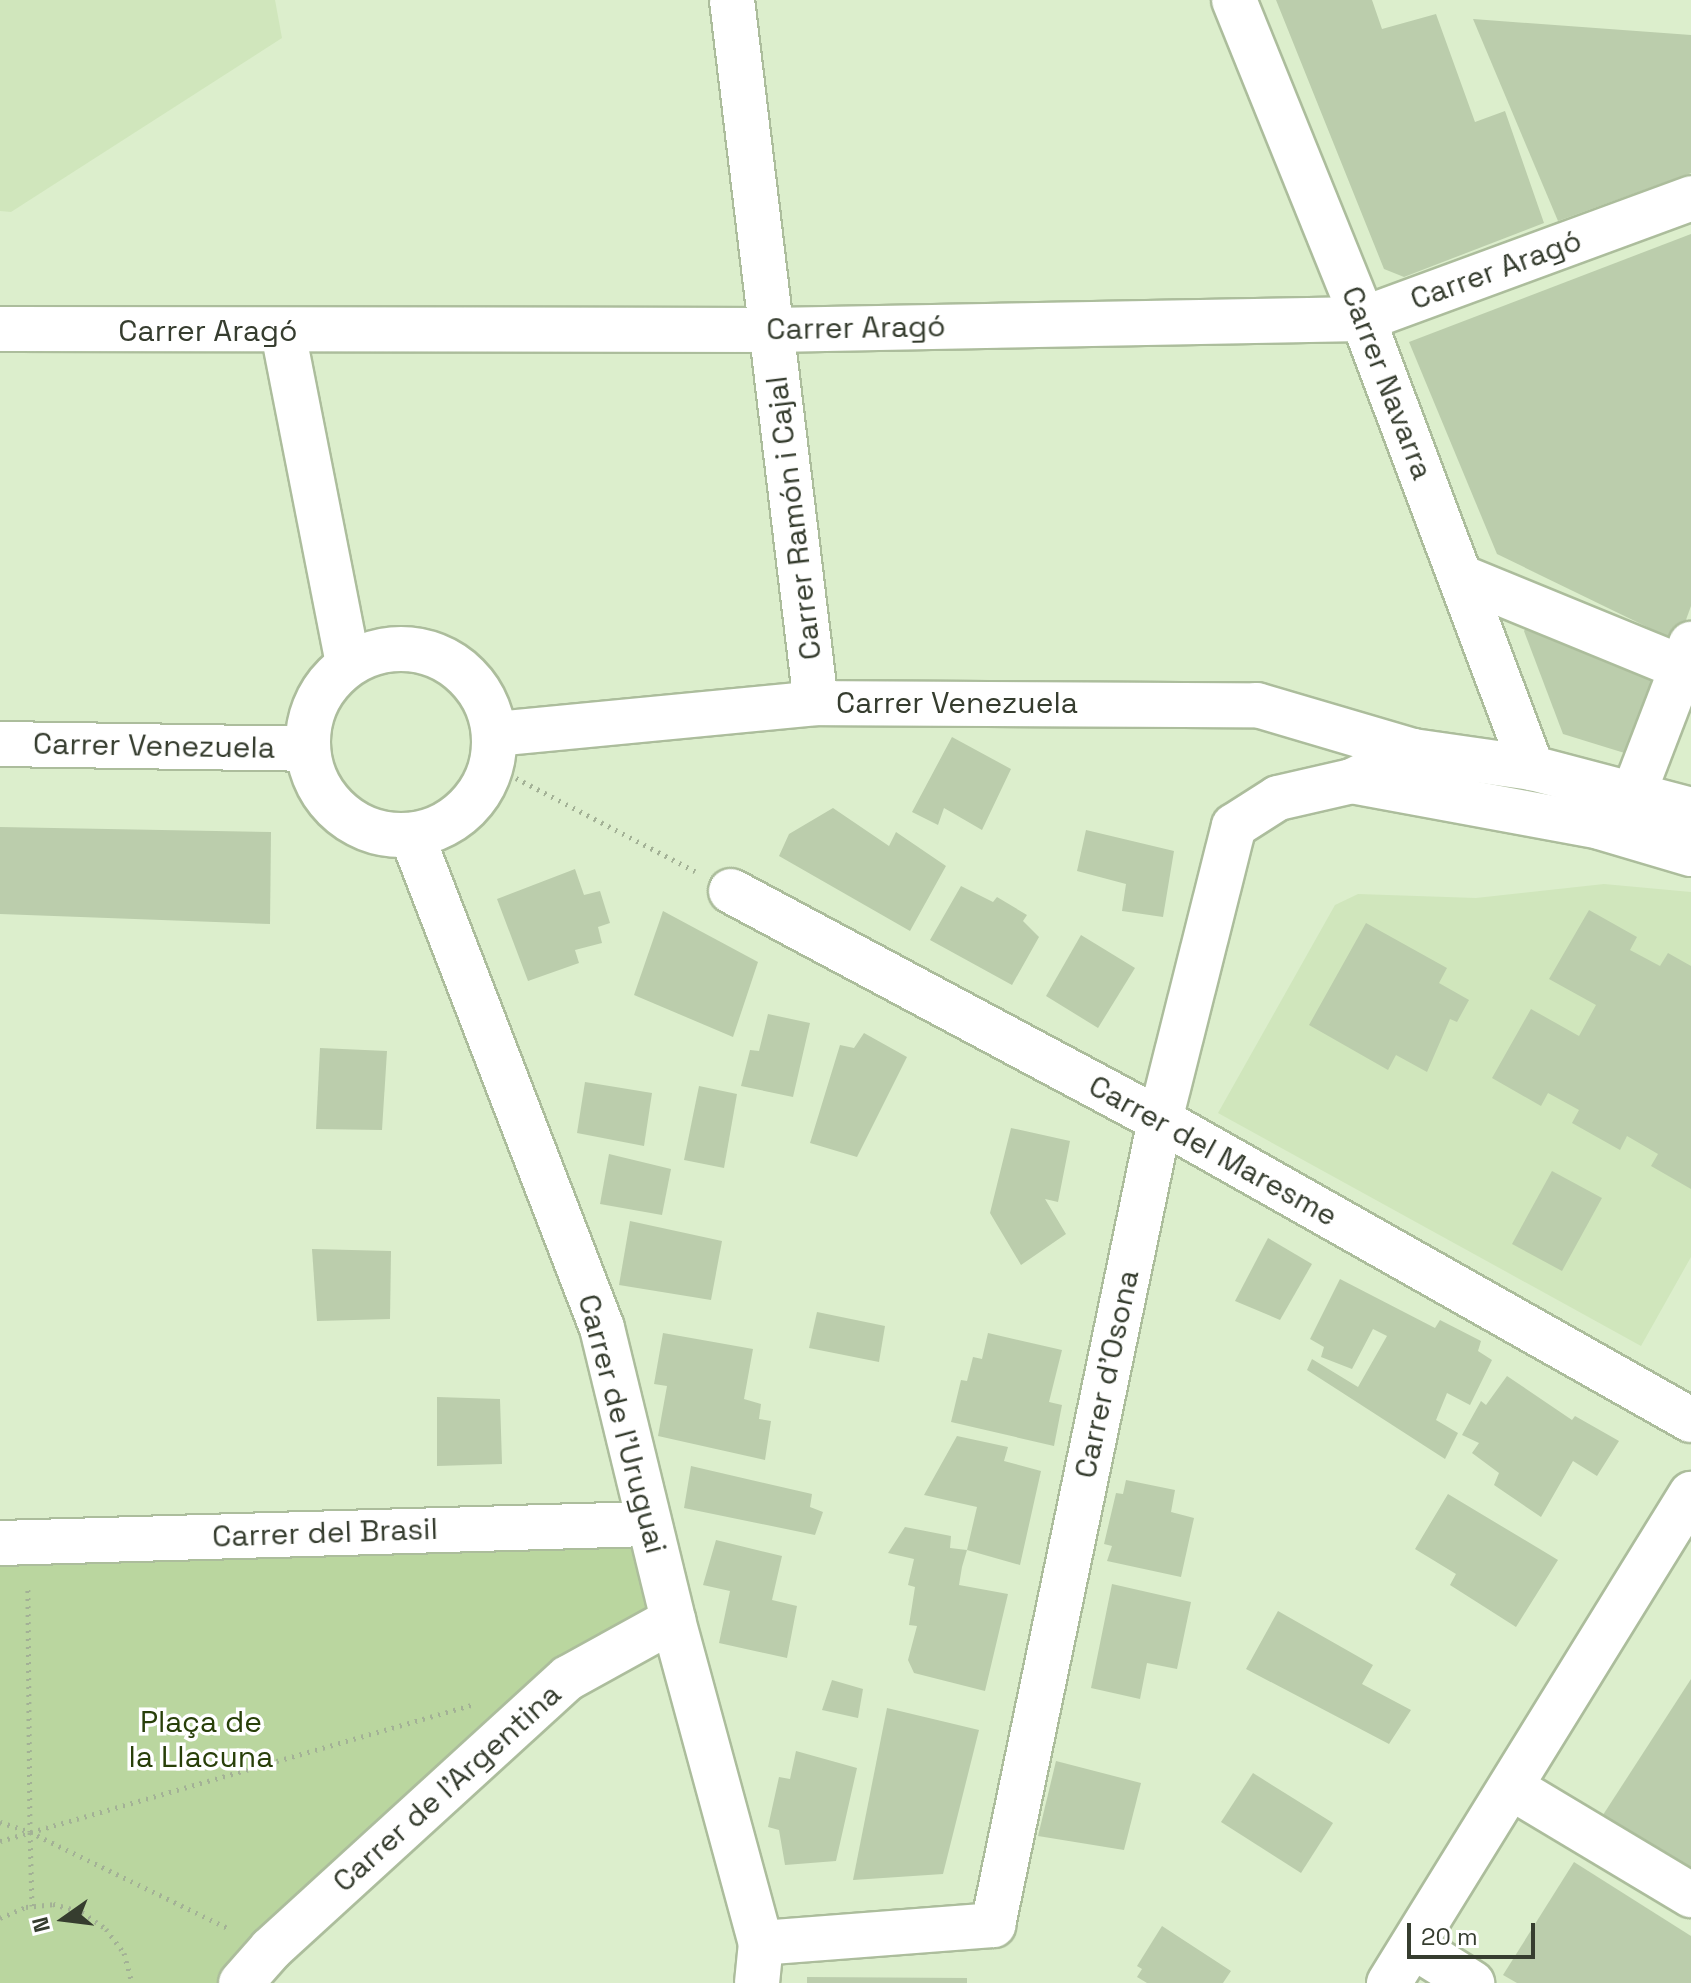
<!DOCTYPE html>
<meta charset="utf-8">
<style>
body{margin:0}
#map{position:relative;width:1691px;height:1983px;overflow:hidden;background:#dceecc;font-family:"Space Grotesk",sans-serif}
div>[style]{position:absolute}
.built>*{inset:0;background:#d0e6bc}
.green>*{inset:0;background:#bad69f}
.building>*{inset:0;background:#bbcdac}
.path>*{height:5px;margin-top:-2.5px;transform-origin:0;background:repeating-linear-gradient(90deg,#a3b196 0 2px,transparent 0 8px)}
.roads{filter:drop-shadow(2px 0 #acbd9c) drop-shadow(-2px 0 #acbd9c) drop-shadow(0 2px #acbd9c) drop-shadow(0 -2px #acbd9c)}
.minor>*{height:44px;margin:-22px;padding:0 22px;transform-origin:22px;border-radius:22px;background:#fff}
.minor>.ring{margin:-22px;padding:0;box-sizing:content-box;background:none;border:44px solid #fff;border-radius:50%}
span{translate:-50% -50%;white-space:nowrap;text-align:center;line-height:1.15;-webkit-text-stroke:7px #fff;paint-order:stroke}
.street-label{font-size:30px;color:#363d2f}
.park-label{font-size:30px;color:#283f09}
.north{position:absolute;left:24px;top:1879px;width:80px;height:80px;-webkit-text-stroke:6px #fff;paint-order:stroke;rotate:256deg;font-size:22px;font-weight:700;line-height:32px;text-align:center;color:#363d2f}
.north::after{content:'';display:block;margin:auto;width:28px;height:36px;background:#363d2f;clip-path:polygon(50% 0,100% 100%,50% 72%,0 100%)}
.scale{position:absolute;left:1407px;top:1923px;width:128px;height:36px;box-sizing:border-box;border:4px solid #363d2f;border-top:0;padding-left:10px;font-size:24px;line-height:28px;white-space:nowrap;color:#363d2f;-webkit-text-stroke:6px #fff;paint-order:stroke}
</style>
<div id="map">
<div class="built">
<div style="clip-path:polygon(0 0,275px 0,282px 38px,11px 212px,0 211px)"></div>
<div style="clip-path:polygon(1604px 884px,1691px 892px,1691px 1257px,1641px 1346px,1218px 1113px,1335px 905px,1358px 894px,1476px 898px)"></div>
</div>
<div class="green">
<div style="clip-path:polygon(649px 1524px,673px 1620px,568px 1678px,241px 1983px,0 1983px,0 1543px)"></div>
</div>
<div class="building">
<div style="clip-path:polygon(1276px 0,1372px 0,1382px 29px,1436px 14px,1475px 122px,1505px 111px,1544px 223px,1404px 277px,1384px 269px)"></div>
<div style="clip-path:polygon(1473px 19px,1691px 35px,1691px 173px,1558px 221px)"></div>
<div style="clip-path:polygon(1691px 234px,1691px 606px,1678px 642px,1497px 554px,1409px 342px)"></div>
<div style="clip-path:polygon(1531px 620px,1666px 678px,1631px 755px,1563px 734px,1524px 631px)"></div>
<div style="clip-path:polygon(952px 737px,1011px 769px,982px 830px,944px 808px,938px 825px,912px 812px)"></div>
<div style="clip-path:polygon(833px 808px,889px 846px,896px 832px,946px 866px,910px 931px,779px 856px,789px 834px)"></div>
<div style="clip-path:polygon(0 827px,271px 832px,270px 924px,0 914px)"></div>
<div style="clip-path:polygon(1086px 830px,1174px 851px,1163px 917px,1122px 911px,1126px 884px,1077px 871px)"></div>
<div style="clip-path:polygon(575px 869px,584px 895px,600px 891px,610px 923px,598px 927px,602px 943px,575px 950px,579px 963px,528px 981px,497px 899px)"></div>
<div style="clip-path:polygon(961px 886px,993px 902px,997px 897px,1027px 915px,1023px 921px,1039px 937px,1012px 985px,930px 940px)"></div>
<div style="clip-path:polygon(1589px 910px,1637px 937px,1630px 950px,1660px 966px,1668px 953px,1691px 966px,1691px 1189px,1651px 1166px,1658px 1154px,1627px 1136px,1620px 1150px,1572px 1123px,1579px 1110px,1548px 1093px,1541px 1106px,1492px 1078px,1531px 1009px,1579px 1036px,1596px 1005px,1549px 979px)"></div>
<div style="clip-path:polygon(663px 911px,758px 962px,733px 1037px,634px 995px)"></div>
<div style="clip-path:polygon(1366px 923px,1447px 968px,1439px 983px,1469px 1000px,1457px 1022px,1450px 1019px,1427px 1072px,1396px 1055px,1388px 1070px,1309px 1025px)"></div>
<div style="clip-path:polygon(1081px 935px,1135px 968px,1098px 1028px,1046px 996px)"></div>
<div style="clip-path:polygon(768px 1014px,810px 1023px,793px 1097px,741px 1086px,750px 1050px,759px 1051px)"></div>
<div style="clip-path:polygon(864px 1033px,907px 1057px,857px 1157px,810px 1143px,840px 1045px,854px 1048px)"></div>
<div style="clip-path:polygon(320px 1048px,387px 1051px,382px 1130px,316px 1129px)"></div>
<div style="clip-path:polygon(585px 1082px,652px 1093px,644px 1146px,577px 1133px)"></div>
<div style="clip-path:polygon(699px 1086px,737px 1094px,724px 1168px,684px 1160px)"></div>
<div style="clip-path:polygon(1011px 1128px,1070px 1141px,1058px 1202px,1045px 1199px,1066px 1234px,1021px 1265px,990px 1213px)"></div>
<div style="clip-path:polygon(609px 1154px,671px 1169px,662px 1215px,600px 1204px)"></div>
<div style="clip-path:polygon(1552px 1171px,1602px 1198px,1562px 1271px,1512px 1244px)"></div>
<div style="clip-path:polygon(630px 1221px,722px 1241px,711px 1300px,619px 1285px)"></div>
<div style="clip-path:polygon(1268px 1238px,1312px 1264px,1280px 1320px,1235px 1301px)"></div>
<div style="clip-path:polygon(312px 1249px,391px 1251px,390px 1319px,317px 1321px)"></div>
<div style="clip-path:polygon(1340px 1279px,1435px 1328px,1440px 1320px,1481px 1341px,1478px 1351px,1492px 1360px,1470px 1405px,1447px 1393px,1436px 1420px,1458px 1433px,1445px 1459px,1307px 1370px,1312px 1359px,1358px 1387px,1387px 1336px,1373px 1329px,1352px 1369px,1321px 1357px,1324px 1347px,1310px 1339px)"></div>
<div style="clip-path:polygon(817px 1312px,885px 1326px,879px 1362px,809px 1348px)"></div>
<div style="clip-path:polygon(663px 1333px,753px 1349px,744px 1399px,761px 1404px,759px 1419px,771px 1421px,765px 1460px,658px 1436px,667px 1386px,654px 1384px)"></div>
<div style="clip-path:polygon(988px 1333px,1062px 1350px,1049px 1402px,1062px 1405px,1054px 1446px,951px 1422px,961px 1380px,967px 1381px,973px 1357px,982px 1359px)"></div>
<div style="clip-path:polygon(1507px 1376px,1572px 1420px,1575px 1416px,1619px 1441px,1597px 1476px,1573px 1461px,1541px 1517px,1494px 1485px,1499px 1473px,1472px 1453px,1479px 1443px,1462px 1435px,1481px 1401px,1486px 1405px)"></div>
<div style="clip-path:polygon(437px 1397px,500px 1399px,502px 1464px,437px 1466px)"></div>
<div style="clip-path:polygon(957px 1436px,1008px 1447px,1004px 1461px,1041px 1471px,1020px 1565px,967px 1550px,962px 1567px,959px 1585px,1008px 1594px,985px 1691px,914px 1673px,908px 1660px,917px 1626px,909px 1625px,915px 1587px,908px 1585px,914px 1559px,888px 1553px,905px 1527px,951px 1536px,950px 1548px,967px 1550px,977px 1507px,924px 1495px)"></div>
<div style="clip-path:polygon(691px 1466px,812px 1494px,810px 1507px,823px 1512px,815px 1535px,684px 1508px)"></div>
<div style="clip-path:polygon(1126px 1480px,1175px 1490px,1171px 1512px,1194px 1518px,1181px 1577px,1107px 1561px,1112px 1546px,1104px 1544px,1116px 1493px,1123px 1494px)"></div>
<div style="clip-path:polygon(1448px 1494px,1558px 1560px,1516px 1627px,1450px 1585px,1456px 1574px,1415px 1549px)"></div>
<div style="clip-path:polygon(716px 1540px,782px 1556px,772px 1600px,797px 1606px,787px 1658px,719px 1643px,730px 1591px,703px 1585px)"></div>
<div style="clip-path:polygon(1112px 1584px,1191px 1602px,1177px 1669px,1147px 1663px,1140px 1699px,1091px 1688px)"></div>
<div style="clip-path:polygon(1278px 1611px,1373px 1665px,1362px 1684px,1411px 1710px,1389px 1744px,1246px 1669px)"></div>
<div style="clip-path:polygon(1691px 1679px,1691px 1876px,1601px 1818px)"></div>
<div style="clip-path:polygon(832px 1680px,863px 1689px,858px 1718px,822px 1710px)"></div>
<div style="clip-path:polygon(887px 1708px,979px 1730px,943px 1874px,853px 1880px)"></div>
<div style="clip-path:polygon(796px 1751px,857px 1768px,836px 1861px,785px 1865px,779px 1830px,768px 1827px,779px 1777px,790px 1779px)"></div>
<div style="clip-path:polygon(1056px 1761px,1141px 1783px,1124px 1850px,1038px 1836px)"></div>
<div style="clip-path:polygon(1253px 1773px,1333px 1823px,1301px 1873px,1221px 1822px)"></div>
<div style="clip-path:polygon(1574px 1862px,1691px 1936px,1691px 1983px,1517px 1983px,1503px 1975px)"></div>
<div style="clip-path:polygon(1162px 1926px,1231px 1971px,1223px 1983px,1147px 1983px,1137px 1977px,1142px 1969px,1137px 1966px)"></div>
<div style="clip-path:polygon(807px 1977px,967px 1978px,967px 1983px,807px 1983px)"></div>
</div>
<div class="path">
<div style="left:516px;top:778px;width:202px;rotate:27.5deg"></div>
<div style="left:0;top:1822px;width:32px;rotate:18deg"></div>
<div style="left:30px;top:1832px;width:246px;rotate:-90.5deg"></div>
<div style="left:0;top:1841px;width:491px;rotate:-16.1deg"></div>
<div style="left:32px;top:1906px;width:74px;rotate:-91.5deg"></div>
<div style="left:30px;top:1832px;width:222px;rotate:25.9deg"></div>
<div style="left:0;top:1918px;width:28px;rotate:-23deg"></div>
<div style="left:26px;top:1907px;width:27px;rotate:-6deg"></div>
<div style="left:53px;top:1904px;width:30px;rotate:15deg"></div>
<div style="left:82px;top:1912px;width:29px;rotate:35deg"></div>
<div style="left:106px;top:1929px;width:30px;rotate:53deg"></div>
<div style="left:124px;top:1953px;width:31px;rotate:75deg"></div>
</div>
<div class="roads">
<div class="minor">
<div style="left:732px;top:0;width:708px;rotate:83.19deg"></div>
<div style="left:1234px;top:0;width:344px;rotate:68deg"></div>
<div style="left:1363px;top:319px;width:480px;rotate:69.4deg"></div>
<div style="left:0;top:329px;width:772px;rotate:0.07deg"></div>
<div style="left:772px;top:330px;width:591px;rotate:-1.07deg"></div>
<div style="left:1363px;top:319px;width:350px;rotate:-20.2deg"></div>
<div style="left:283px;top:332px;width:338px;rotate:78.9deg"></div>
<div style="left:1461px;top:577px;width:240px;rotate:22.3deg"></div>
<div class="ring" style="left:308px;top:649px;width:142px;height:142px"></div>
<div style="left:495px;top:734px;width:322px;rotate:-5.5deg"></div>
<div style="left:816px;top:703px;width:441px;rotate:0.3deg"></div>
<div style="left:1257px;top:705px;width:163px;rotate:16.4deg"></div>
<div style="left:1413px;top:751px;width:120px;rotate:8.1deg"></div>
<div style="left:1532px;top:768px;width:164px;rotate:14.8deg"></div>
<div style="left:0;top:744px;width:307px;rotate:0.9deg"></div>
<div style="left:1352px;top:781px;width:251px;rotate:10.5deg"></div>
<div style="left:1599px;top:827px;width:96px;rotate:16.4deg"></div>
<div style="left:1633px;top:795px;width:162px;rotate:-69deg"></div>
<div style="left:412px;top:836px;width:527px;rotate:68.88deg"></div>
<div style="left:602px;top:1328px;width:301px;rotate:76.3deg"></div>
<div style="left:673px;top:1620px;width:335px;rotate:74.8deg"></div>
<div style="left:761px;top:1943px;width:40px;rotate:95.7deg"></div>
<div style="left:731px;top:891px;width:486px;rotate:28.1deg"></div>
<div style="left:1160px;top:1120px;width:610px;rotate:29.47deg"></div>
<div style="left:0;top:1543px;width:649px;rotate:-1.68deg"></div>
<div style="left:1512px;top:1788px;width:209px;rotate:30.9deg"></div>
<div style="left:761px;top:1943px;width:233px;rotate:-4.4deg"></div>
<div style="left:993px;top:1925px;width:822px;rotate:-78.28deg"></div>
<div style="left:1160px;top:1120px;width:303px;rotate:-75.9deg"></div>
<div style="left:1234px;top:826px;width:52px;rotate:-32.5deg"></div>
<div style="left:1278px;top:798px;width:76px;rotate:-12.9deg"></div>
<div style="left:1352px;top:781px;width:68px;rotate:-26.2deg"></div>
<div style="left:1413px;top:1946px;width:70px;rotate:32.1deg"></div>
<div style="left:241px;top:1983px;width:45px;rotate:-48.6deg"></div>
<div style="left:271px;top:1949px;width:402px;rotate:-42.4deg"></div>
<div style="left:568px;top:1678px;width:120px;rotate:-28.9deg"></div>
<div style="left:1389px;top:1983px;width:575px;rotate:-58.3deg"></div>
</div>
</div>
<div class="street-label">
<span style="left:1496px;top:270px;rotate:-20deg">Carrer Aragó</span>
<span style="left:856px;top:328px;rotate:-1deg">Carrer Aragó</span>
<span style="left:208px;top:331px">Carrer Aragó</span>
<span style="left:1387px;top:383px;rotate:69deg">Carrer Navarra</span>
<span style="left:794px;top:518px;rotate:-97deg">Carrer Ramón i Cajal</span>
<span style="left:957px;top:703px">Carrer Venezuela</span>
<span style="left:154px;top:746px;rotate:1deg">Carrer Venezuela</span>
<span style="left:1213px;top:1151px;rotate:29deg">Carrer del Maresme</span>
<span style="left:1107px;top:1374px;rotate:-78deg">Carrer d'Osona</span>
<span style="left:622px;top:1424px;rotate:75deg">Carrer de l'Uruguai</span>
<span style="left:325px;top:1533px;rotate:-2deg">Carrer del Brasil</span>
<span style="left:447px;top:1788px;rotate:-42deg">Carrer de l'Argentina</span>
</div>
<div class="park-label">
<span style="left:201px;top:1739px">Plaça de<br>la Llacuna</span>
</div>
<div class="north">N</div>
<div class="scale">20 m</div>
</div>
